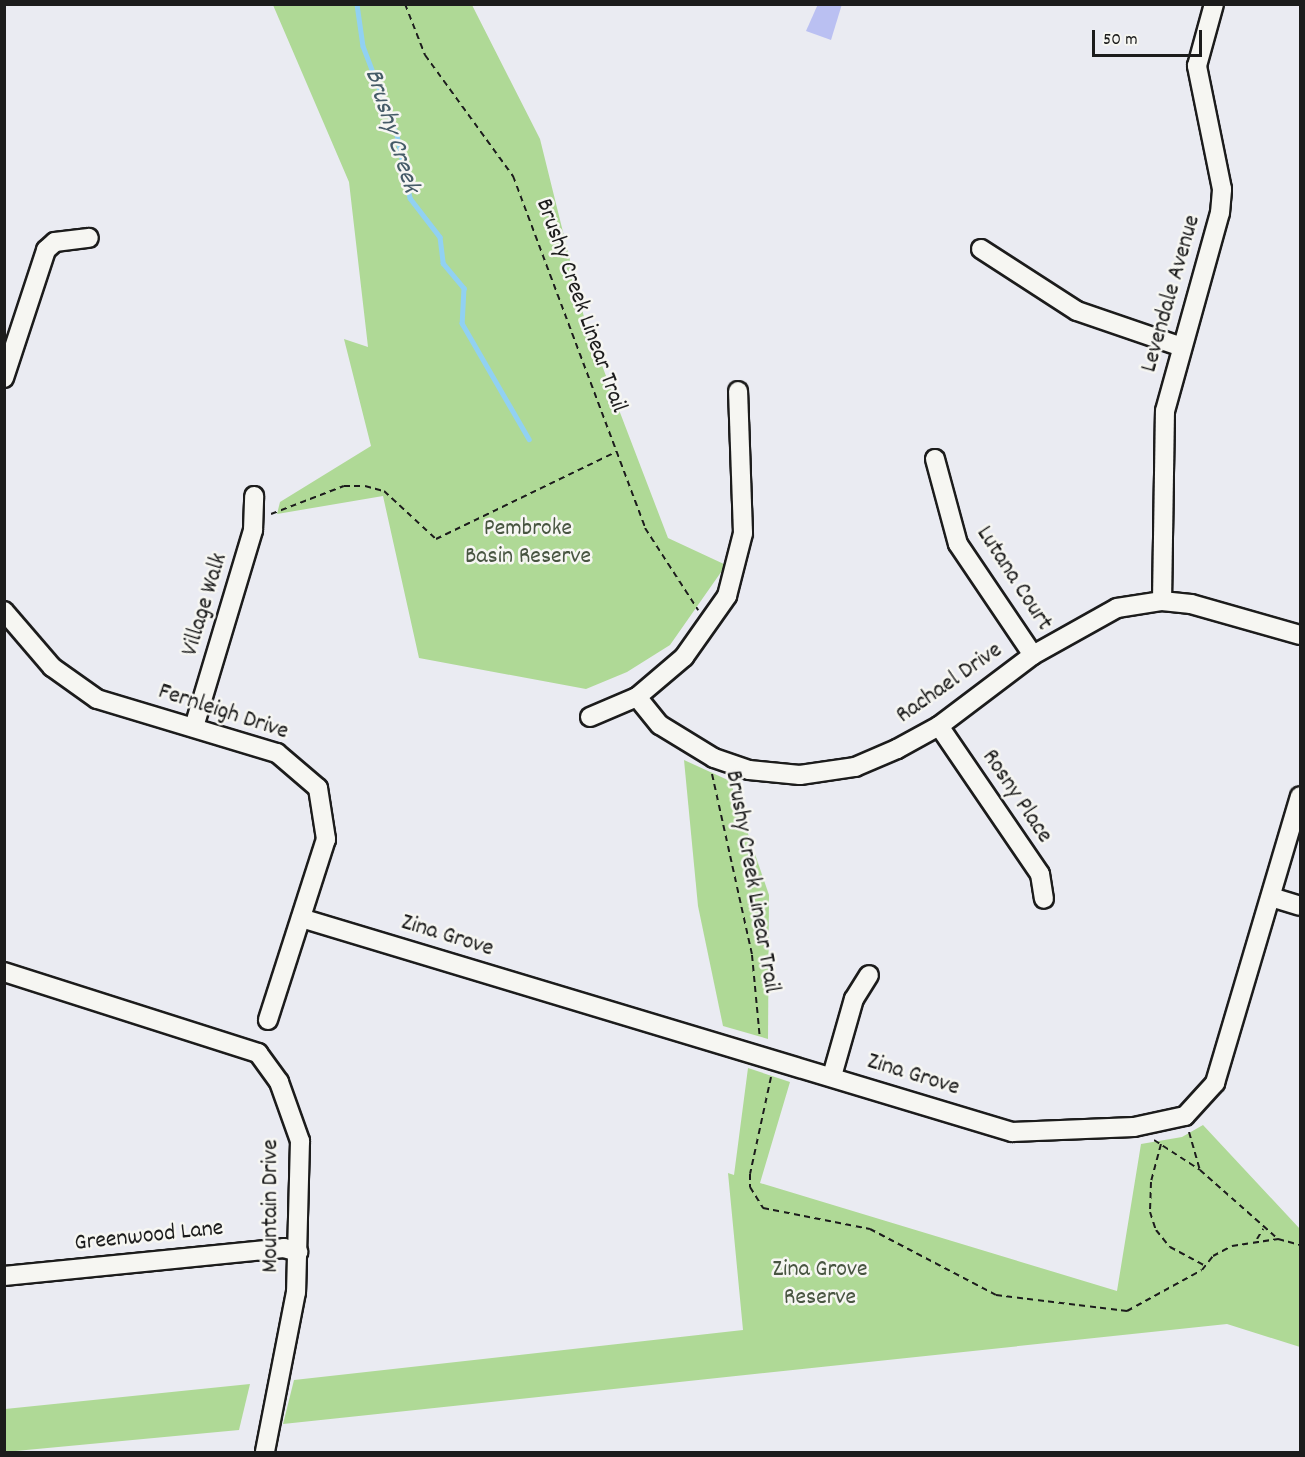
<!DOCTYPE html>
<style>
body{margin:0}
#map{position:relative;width:1305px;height:1457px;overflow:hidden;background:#eaebf2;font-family:Dekko,sans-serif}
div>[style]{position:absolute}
.green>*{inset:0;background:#afd996}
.stream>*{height:4.5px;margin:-2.25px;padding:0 2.25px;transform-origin:2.25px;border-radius:2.25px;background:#91d1f2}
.building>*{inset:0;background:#bac0f2}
.path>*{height:2px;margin-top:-1px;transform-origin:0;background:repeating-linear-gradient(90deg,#1c1c1c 0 6px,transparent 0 10.5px)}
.roads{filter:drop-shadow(2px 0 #1c1c1c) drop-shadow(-2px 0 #1c1c1c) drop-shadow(0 2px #1c1c1c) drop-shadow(0 -2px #1c1c1c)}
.street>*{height:18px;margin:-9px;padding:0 9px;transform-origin:9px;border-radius:9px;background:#f6f6f2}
span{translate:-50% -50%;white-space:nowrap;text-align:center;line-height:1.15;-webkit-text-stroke:5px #f6f6f2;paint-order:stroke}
.street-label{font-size:24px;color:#1c1c1c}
.park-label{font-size:24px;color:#485541}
.water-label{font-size:26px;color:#455b67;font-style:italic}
.frame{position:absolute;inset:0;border:6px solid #1c1c1c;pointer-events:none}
.scale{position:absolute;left:1092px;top:30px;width:110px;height:27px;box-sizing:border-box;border:3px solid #1c1c1c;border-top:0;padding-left:8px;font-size:18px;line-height:21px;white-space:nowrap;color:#1c1c1c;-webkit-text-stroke:4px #f6f6f2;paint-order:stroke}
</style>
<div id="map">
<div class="green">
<div style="clip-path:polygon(273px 5px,472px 5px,540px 139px,585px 321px,668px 538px,726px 565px,670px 645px,627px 672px,586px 689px,419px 658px,383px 496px,277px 514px,280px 502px,371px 446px,344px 339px,368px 347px,349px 182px)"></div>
<div style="clip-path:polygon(684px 760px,730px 781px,769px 895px,768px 1039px,723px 1026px,698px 906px)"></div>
<div style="clip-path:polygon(748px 1068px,790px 1082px,760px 1183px,1117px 1291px,1141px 1144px,1182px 1137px,1203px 1125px,1300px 1229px,1300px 1347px,1227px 1324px,283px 1424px,294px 1380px,743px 1330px,728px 1173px,734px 1175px)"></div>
<div style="clip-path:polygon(250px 1384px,239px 1430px,5px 1452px,5px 1409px)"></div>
</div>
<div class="stream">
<div style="left:357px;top:4px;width:42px;rotate:81.9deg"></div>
<div style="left:363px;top:46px;width:95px;rotate:69.1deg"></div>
<div style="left:397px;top:135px;width:64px;rotate:78.3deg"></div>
<div style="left:410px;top:198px;width:49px;rotate:52.4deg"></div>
<div style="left:440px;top:237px;width:26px;rotate:83deg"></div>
<div style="left:443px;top:263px;width:33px;rotate:50deg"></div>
<div style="left:464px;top:288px;width:35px;rotate:93deg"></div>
<div style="left:462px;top:323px;width:134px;rotate:60deg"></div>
</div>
<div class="building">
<div style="clip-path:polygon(818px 4px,842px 4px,831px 40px,806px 31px)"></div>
</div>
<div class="path">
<div style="left:405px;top:4px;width:55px;rotate:68.6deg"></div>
<div style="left:425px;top:55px;width:150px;rotate:54deg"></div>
<div style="left:513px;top:176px;width:376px;rotate:69.4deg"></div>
<div style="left:645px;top:528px;width:98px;rotate:57.1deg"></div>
<div style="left:271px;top:514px;width:78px;rotate:-21deg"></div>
<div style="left:344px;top:486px;width:21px"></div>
<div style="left:365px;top:486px;width:20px;rotate:15deg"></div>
<div style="left:384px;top:491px;width:71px;rotate:42.7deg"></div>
<div style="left:436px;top:539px;width:200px;rotate:-25.8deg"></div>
<div style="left:712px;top:774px;width:185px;rotate:77.5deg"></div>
<div style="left:752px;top:955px;width:84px;rotate:84.6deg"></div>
<div style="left:771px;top:1077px;width:99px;rotate:102.2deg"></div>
<div style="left:750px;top:1174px;width:13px;rotate:90deg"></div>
<div style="left:750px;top:1187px;width:25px;rotate:58deg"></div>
<div style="left:763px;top:1208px;width:109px;rotate:11.1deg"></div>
<div style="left:870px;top:1229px;width:142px;rotate:27.6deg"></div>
<div style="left:996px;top:1295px;width:132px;rotate:7deg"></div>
<div style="left:1127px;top:1311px;width:85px;rotate:-28.7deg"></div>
<div style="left:1202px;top:1270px;width:18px;rotate:-52deg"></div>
<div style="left:1213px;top:1256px;width:21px;rotate:-28deg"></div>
<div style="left:1232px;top:1246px;width:47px;rotate:-8.7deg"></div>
<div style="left:1278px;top:1239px;width:23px;rotate:15deg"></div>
<div style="left:1189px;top:1132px;width:40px;rotate:74deg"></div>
<div style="left:1154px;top:1140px;width:55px;rotate:33.1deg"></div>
<div style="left:1200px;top:1170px;width:104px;rotate:41.5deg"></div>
<div style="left:1161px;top:1144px;width:39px;rotate:105deg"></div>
<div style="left:1151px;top:1182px;width:30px;rotate:92deg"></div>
<div style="left:1150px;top:1212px;width:19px;rotate:72deg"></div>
<div style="left:1156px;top:1230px;width:22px;rotate:51deg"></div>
<div style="left:1170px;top:1247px;width:40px;rotate:28deg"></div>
<div style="left:1257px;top:1239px;width:12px;rotate:-59deg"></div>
</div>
<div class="roads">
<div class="street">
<div style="left:981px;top:249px;width:114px;rotate:32.9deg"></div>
<div style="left:1077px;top:311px;width:111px;rotate:18.9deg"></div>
<div style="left:4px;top:378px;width:135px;rotate:-71.8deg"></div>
<div style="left:46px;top:250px;width:12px;rotate:-42deg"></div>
<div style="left:55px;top:242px;width:34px;rotate:-7deg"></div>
<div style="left:935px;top:459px;width:88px;rotate:74.9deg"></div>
<div style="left:958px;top:544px;width:134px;rotate:56deg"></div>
<div style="left:1162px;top:601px;width:190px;rotate:-89.1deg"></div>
<div style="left:1165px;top:411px;width:205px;rotate:-74.5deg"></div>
<div style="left:1220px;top:213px;width:24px;rotate:-85deg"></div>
<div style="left:1222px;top:189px;width:126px;rotate:-101.5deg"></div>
<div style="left:1197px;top:66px;width:64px;rotate:-74.7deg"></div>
<div style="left:4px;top:611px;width:74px;rotate:49.4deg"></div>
<div style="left:52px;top:667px;width:55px;rotate:35.4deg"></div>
<div style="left:97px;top:699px;width:188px;rotate:16.7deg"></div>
<div style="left:277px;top:753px;width:54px;rotate:40.5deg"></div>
<div style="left:318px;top:788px;width:52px;rotate:81.1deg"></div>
<div style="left:326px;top:839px;width:190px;rotate:107.8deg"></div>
<div style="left:637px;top:697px;width:36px;rotate:51deg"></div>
<div style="left:660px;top:725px;width:63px;rotate:31.4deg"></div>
<div style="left:714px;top:758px;width:37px;rotate:19deg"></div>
<div style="left:749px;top:770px;width:51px;rotate:5.6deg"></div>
<div style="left:800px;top:775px;width:56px;rotate:-8.3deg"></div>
<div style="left:855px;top:767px;width:46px;rotate:-23.2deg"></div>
<div style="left:897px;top:749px;width:48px;rotate:-28.7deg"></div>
<div style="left:939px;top:726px;width:118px;rotate:-37.1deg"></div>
<div style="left:1033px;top:655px;width:96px;rotate:-29.2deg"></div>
<div style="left:1117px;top:608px;width:46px;rotate:-8.8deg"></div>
<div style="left:1162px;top:601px;width:29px;rotate:6deg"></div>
<div style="left:1191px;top:604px;width:113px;rotate:15.9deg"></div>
<div style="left:590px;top:717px;width:51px;rotate:-23.1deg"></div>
<div style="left:637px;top:697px;width:62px;rotate:-40.4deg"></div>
<div style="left:684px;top:657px;width:75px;rotate:-54.8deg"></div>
<div style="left:727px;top:596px;width:65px;rotate:-75.7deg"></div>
<div style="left:743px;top:533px;width:142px;rotate:-92deg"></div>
<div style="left:939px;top:726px;width:179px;rotate:55.7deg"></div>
<div style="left:1040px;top:874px;width:25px;rotate:81deg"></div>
<div style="left:194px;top:727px;width:206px;rotate:-73.3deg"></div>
<div style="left:253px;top:530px;width:34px;rotate:-88deg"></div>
<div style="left:1271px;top:897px;width:30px;rotate:17deg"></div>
<div style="left:301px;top:918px;width:743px;rotate:16.75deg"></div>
<div style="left:1012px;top:1132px;width:122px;rotate:-2.3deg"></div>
<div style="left:1134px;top:1127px;width:52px;rotate:-12.2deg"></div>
<div style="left:1185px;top:1116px;width:45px;rotate:-47.7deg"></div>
<div style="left:1215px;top:1083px;width:299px;rotate:-73.5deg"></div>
<div style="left:4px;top:972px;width:267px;rotate:17.7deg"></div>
<div style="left:258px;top:1053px;width:36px;rotate:54deg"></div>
<div style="left:279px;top:1082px;width:63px;rotate:70.4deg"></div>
<div style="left:300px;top:1141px;width:151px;rotate:91.5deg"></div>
<div style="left:296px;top:1292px;width:163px;rotate:101deg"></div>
<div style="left:832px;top:1076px;width:80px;rotate:-74.1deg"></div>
<div style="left:854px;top:999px;width:28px;rotate:-58deg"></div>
<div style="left:4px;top:1276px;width:281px;rotate:-5.7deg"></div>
<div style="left:284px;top:1248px;width:15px;rotate:16deg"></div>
</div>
</div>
<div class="street-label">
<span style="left:1172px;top:294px;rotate:-74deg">Levendale Avenue</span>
<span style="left:580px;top:306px;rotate:70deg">Brushy Creek Linear Trail</span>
<span style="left:1013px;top:579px;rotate:57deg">Lutana Court</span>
<span style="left:206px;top:605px;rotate:-73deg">Village Walk</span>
<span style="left:950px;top:684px;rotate:-35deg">Rachael Drive</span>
<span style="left:223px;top:713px;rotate:18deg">Fernleigh Drive</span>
<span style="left:1016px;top:797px;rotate:56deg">Rosny Place</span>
<span style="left:751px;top:882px;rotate:80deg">Brushy Creek Linear Trail</span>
<span style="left:447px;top:937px;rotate:17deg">Zina Grove</span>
<span style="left:913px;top:1076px;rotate:17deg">Zina Grove</span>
<span style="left:272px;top:1206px;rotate:-90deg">Mountain Drive</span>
<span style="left:149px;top:1237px;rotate:-6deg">Greenwood Lane</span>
</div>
<div class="park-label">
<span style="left:528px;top:544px">Pembroke<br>Basin Reserve</span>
<span style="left:820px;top:1285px">Zina Grove<br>Reserve</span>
</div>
<div class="water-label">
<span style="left:391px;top:131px;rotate:72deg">Brushy Creek</span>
</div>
<div class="frame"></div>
<div class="scale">50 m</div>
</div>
